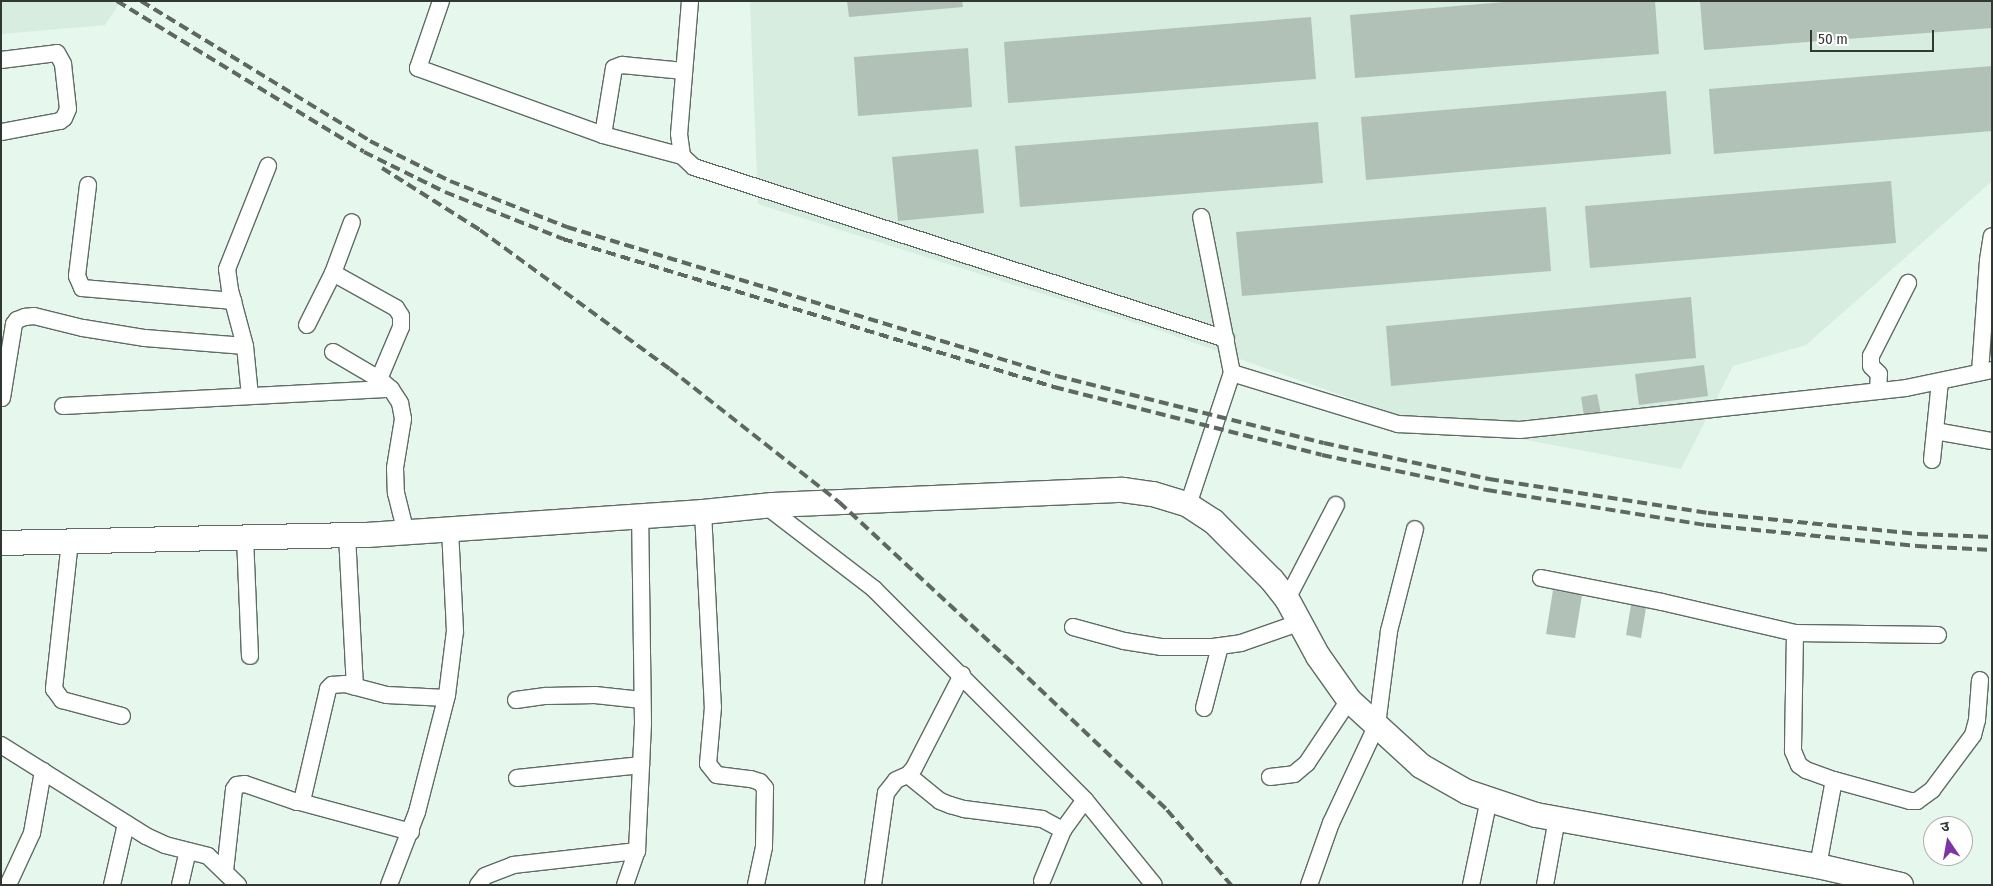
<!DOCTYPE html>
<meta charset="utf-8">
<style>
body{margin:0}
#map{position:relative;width:1993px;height:886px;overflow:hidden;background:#e6f7ed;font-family:"Fira Sans Condensed","Noto Sans Devanagari",sans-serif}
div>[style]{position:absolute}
.built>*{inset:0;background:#d6eddf}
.building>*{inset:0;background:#b1c1b8}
.roads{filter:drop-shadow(1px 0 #5e6c64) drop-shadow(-1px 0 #5e6c64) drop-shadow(0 1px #5e6c64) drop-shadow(0 -1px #5e6c64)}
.street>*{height:16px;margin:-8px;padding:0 8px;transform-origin:8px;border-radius:8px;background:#fff}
.secondary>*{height:24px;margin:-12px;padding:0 12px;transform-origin:12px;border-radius:12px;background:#fff}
.rail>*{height:4px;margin-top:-2px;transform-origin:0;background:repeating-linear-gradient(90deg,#5e6762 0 10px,transparent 0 15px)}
span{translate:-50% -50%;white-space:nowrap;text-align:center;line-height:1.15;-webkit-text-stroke:4px #fff;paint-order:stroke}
.frame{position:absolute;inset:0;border:2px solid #313733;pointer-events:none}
.north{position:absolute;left:1923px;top:816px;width:50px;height:50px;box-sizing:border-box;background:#fff;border:1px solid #adafad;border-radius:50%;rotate:348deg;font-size:14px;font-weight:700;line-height:20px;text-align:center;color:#313733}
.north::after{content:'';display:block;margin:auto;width:18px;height:22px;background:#7c33a6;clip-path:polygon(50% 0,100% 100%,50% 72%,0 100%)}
.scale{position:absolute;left:1810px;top:30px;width:124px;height:22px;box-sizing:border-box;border:2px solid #313733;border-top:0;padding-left:6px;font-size:15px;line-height:18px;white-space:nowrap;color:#313733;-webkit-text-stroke:4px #fff;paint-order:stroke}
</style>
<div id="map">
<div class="built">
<div style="clip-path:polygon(1px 1px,121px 1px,105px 25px,1px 34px)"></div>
<div style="clip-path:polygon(750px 1px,1992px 1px,1992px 181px,1806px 345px,1733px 366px,1681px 469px,1400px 416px,1161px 331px,758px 204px)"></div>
</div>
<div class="building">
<div style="clip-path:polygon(847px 1px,962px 1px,963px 7px,849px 17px)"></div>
<div style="clip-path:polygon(1516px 1px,1655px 1px,1659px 54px,1355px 78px,1350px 15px)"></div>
<div style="clip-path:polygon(1700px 1px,1992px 1px,1992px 28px,1704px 50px)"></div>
<div style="clip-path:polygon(1311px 17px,1316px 79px,1008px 103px,1004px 42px)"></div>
<div style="clip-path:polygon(968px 48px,972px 107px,858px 116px,854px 57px)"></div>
<div style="clip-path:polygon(1992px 66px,1992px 131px,1714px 154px,1709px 89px)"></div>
<div style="clip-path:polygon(1666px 91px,1671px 154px,1366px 180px,1361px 117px)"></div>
<div style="clip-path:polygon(1318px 122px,1323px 183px,1020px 207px,1015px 146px)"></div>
<div style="clip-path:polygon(978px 149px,984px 213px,898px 221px,892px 157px)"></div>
<div style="clip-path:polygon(1891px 181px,1896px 243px,1590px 268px,1585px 206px)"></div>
<div style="clip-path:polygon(1546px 207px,1551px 271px,1242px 296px,1236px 232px)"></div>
<div style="clip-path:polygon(1691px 297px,1696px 358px,1391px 386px,1386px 326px)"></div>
<div style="clip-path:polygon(1704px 365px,1708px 396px,1639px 405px,1635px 374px)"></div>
<div style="clip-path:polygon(1597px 394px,1602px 418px,1585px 422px,1581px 397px)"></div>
<div style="clip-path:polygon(1553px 590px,1582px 595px,1575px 638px,1546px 634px)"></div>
<div style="clip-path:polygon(1632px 599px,1647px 602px,1641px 638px,1626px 635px)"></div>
</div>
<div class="roads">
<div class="street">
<div style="left:441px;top:1px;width:71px;rotate:108.9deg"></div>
<div style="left:418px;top:68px;width:197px;rotate:19.9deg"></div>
<div style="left:603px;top:135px;width:82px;rotate:14.9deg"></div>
<div style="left:690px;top:1px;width:133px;rotate:94.7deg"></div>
<div style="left:679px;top:134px;width:22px;rotate:82deg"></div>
<div style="left:682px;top:156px;width:16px;rotate:43deg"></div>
<div style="left:694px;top:167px;width:559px;rotate:17.92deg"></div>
<div style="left:1px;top:60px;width:56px;rotate:-7.1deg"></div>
<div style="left:57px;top:53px;width:13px;rotate:61deg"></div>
<div style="left:63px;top:64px;width:45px;rotate:83.7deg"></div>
<div style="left:68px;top:109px;width:10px;rotate:114deg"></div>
<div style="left:64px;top:118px;width:5px;rotate:143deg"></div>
<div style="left:60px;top:121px;width:60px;rotate:169.4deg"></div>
<div style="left:603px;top:135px;width:68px;rotate:-80.7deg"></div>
<div style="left:614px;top:68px;width:9px;rotate:-21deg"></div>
<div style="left:622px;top:65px;width:62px;rotate:5.5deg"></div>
<div style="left:88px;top:185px;width:92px;rotate:96.9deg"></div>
<div style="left:77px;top:276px;width:13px;rotate:67deg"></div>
<div style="left:82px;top:288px;width:152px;rotate:4.9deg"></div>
<div style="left:333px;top:273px;width:72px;rotate:29.1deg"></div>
<div style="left:396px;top:308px;width:9px;rotate:58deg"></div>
<div style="left:401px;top:316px;width:11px;rotate:90deg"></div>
<div style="left:401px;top:327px;width:56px;rotate:112.9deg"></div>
<div style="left:307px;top:325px;width:58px;rotate:-63.4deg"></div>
<div style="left:333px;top:273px;width:54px;rotate:-69.6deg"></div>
<div style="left:333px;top:352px;width:53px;rotate:30.4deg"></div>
<div style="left:379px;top:379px;width:16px;rotate:40deg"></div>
<div style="left:391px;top:389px;width:17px;rotate:57deg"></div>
<div style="left:400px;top:403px;width:16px;rotate:79deg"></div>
<div style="left:403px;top:419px;width:50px;rotate:99.3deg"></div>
<div style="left:395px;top:468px;width:25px;rotate:88deg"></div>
<div style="left:396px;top:493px;width:41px;rotate:76deg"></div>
<div style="left:1980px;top:372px;width:112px;rotate:-85.9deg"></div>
<div style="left:1988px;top:260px;width:24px;rotate:-81deg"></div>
<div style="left:1232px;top:373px;width:174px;rotate:17.1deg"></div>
<div style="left:1398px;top:424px;width:122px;rotate:2.8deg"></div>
<div style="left:1520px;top:430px;width:388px;rotate:-6.2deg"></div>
<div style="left:1906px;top:388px;width:88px;rotate:-11.8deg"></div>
<div style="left:1878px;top:391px;width:17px;rotate:-87deg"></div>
<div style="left:1879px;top:374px;width:11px;rotate:-135deg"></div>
<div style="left:1871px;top:366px;width:10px;rotate:-90deg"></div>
<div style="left:1871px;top:356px;width:82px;rotate:-63.1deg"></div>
<div style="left:250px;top:396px;width:50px;rotate:-95.7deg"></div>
<div style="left:245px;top:346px;width:58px;rotate:-105deg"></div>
<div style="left:230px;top:290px;width:21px;rotate:-98deg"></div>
<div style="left:227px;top:269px;width:111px;rotate:-68.3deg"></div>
<div style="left:2px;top:398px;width:75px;rotate:-80.8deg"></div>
<div style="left:14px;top:324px;width:5px;rotate:-53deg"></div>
<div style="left:17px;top:320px;width:9px;rotate:-21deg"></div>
<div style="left:25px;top:317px;width:9px;rotate:-6deg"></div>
<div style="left:34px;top:316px;width:50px;rotate:13.8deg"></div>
<div style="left:83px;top:328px;width:63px;rotate:9.2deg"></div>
<div style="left:145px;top:338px;width:100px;rotate:4.6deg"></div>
<div style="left:63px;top:406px;width:328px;rotate:-3deg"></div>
<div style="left:1935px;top:431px;width:58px;rotate:10deg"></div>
<div style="left:1932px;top:460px;width:79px;rotate:-84.2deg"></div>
<div style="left:1188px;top:505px;width:139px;rotate:-71.6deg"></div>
<div style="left:1232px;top:373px;width:159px;rotate:-101.2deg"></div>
<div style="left:766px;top:506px;width:136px;rotate:37.5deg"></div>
<div style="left:874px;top:589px;width:298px;rotate:45deg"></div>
<div style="left:1085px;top:800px;width:109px;rotate:50.9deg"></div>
<div style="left:703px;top:512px;width:195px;rotate:87.1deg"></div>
<div style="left:713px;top:707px;width:57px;rotate:95deg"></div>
<div style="left:708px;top:764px;width:14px;rotate:51deg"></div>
<div style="left:717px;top:775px;width:34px;rotate:7deg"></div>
<div style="left:751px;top:779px;width:9px;rotate:18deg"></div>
<div style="left:760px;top:782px;width:8px;rotate:50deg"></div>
<div style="left:765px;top:788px;width:59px;rotate:91deg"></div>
<div style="left:764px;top:847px;width:39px;rotate:102deg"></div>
<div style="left:347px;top:535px;width:152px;rotate:87deg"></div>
<div style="left:245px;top:537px;width:119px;rotate:87.6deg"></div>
<div style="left:70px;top:541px;width:149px;rotate:96.2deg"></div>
<div style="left:54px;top:689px;width:14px;rotate:54deg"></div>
<div style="left:62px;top:700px;width:62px;rotate:14.9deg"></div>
<div style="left:1541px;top:578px;width:123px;rotate:11.2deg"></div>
<div style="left:1662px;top:602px;width:137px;rotate:13.1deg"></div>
<div style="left:1795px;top:633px;width:143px;rotate:0.8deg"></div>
<div style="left:1287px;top:599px;width:106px;rotate:-62.5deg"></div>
<div style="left:1073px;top:627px;width:53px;rotate:15.4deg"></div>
<div style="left:1124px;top:641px;width:37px;rotate:9deg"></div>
<div style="left:1161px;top:647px;width:52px"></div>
<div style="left:1213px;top:647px;width:28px;rotate:-8deg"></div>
<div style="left:1241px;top:643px;width:64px;rotate:-19.3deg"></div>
<div style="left:1795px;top:633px;width:118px;rotate:91deg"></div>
<div style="left:1793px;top:751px;width:15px;rotate:67deg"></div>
<div style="left:1799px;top:765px;width:9px;rotate:36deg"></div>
<div style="left:1806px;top:770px;width:30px;rotate:20deg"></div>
<div style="left:1834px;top:780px;width:79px;rotate:15.4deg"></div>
<div style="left:1910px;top:801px;width:7px"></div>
<div style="left:1917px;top:801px;width:19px;rotate:-36deg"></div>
<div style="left:1932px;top:790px;width:69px;rotate:-53.3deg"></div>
<div style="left:1973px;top:735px;width:16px;rotate:-75deg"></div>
<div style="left:1977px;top:720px;width:40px;rotate:-85.7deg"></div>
<div style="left:516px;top:700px;width:30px;rotate:-8deg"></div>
<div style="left:546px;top:696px;width:49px;rotate:-1.2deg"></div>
<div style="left:595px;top:695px;width:47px;rotate:6.1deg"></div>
<div style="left:1204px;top:708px;width:64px;rotate:-75.5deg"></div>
<div style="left:1px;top:745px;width:171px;rotate:32.1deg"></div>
<div style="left:146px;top:836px;width:21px;rotate:25deg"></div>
<div style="left:165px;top:845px;width:44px;rotate:14.3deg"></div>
<div style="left:208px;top:856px;width:42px;rotate:44deg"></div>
<div style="left:908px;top:775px;width:41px;rotate:39.1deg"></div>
<div style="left:940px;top:801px;width:11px;rotate:22deg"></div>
<div style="left:950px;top:805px;width:15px;rotate:16deg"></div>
<div style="left:964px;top:809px;width:79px;rotate:7.3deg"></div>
<div style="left:1042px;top:819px;width:24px;rotate:28deg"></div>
<div style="left:1270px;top:777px;width:24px;rotate:-7deg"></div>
<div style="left:1294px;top:774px;width:17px;rotate:-40deg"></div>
<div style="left:1307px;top:763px;width:76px;rotate:-56.3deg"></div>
<div style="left:517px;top:778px;width:125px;rotate:-6deg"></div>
<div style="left:300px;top:802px;width:115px;rotate:15.1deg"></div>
<div style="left:1818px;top:866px;width:87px;rotate:-79.5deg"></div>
<div style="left:225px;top:871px;width:82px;rotate:-83.7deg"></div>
<div style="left:234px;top:789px;width:5px;rotate:-53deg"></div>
<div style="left:237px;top:785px;width:8px;rotate:-7deg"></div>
<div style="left:245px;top:784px;width:55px;rotate:19.1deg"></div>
<div style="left:297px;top:802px;width:5px;rotate:-11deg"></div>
<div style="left:302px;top:801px;width:115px;rotate:-76.9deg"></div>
<div style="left:328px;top:689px;width:6px;rotate:-45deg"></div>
<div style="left:332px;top:685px;width:13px;rotate:-4deg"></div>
<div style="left:345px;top:684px;width:43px;rotate:14.7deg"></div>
<div style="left:387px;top:695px;width:59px;rotate:2.9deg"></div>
<div style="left:1042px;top:881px;width:55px;rotate:-67.6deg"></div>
<div style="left:1063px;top:830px;width:37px;rotate:-54deg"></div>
<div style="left:8px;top:885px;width:57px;rotate:-65.2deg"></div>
<div style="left:32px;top:833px;width:63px;rotate:-79.9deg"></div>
<div style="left:112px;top:885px;width:63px;rotate:-77.1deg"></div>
<div style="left:180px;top:885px;width:35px;rotate:-77deg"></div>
<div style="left:389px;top:885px;width:78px;rotate:-69deg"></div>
<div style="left:417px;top:812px;width:121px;rotate:-75.6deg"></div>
<div style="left:447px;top:695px;width:64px;rotate:-82.9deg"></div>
<div style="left:455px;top:631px;width:101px;rotate:-92.8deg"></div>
<div style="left:478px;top:885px;width:11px;rotate:-52deg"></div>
<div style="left:485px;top:876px;width:30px;rotate:-21deg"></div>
<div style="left:513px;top:865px;width:125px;rotate:-6.4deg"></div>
<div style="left:625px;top:885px;width:36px;rotate:-71deg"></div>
<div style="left:637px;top:851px;width:128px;rotate:-87.3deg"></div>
<div style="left:643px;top:723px;width:208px;rotate:-90.8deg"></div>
<div style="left:873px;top:885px;width:93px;rotate:-82deg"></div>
<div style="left:886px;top:793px;width:16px;rotate:-52deg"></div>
<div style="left:896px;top:780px;width:13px;rotate:-23deg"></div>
<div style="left:908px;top:775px;width:9px;rotate:-49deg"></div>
<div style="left:914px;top:768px;width:105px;rotate:-62.7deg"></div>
<div style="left:1309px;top:885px;width:66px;rotate:-70.5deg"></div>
<div style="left:1331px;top:823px;width:108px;rotate:-64.9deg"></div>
<div style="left:1377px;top:725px;width:95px;rotate:-82.7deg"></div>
<div style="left:1389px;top:631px;width:105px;rotate:-75.7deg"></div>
<div style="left:1471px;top:885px;width:88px;rotate:-78.2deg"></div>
<div style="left:1545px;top:885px;width:68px;rotate:-79.8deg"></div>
</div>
<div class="secondary">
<div style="left:1px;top:543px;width:366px;rotate:-1.3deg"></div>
<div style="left:367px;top:535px;width:337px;rotate:-3.9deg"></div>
<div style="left:703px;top:512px;width:70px;rotate:-5.7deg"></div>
<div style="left:773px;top:505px;width:350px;rotate:-2.5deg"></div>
<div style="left:1123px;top:490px;width:30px;rotate:8deg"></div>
<div style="left:1153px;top:494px;width:37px;rotate:17deg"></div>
<div style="left:1188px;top:505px;width:30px;rotate:33deg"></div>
<div style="left:1213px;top:521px;width:83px;rotate:45deg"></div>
<div style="left:1272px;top:580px;width:24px;rotate:52deg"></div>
<div style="left:1287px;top:599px;width:65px;rotate:61.5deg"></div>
<div style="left:1318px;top:656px;width:54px;rotate:54.8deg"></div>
<div style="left:1349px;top:700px;width:98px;rotate:42.5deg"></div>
<div style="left:1421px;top:766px;width:53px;rotate:29.5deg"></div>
<div style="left:1467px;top:792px;width:73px;rotate:18.4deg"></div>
<div style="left:1536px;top:815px;width:287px;rotate:10.3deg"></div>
<div style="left:1818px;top:866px;width:85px;rotate:12.9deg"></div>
</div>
</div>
<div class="rail">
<div style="left:117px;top:1px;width:289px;rotate:31.4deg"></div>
<div style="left:364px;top:152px;width:90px;rotate:26.3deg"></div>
<div style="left:445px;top:192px;width:127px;rotate:21.7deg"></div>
<div style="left:563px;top:239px;width:513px;rotate:16.77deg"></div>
<div style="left:1054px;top:387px;width:276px;rotate:14.2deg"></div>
<div style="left:1322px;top:455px;width:169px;rotate:12deg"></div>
<div style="left:1487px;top:490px;width:222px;rotate:9.1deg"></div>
<div style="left:1706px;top:525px;width:212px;rotate:5.7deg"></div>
<div style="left:1917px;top:546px;width:75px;rotate:3.1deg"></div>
<div style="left:141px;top:1px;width:268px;rotate:31.4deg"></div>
<div style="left:370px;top:141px;width:89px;rotate:26.6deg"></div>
<div style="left:450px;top:181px;width:126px;rotate:21.5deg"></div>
<div style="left:567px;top:227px;width:512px;rotate:16.91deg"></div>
<div style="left:1057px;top:376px;width:275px;rotate:14.1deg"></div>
<div style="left:1324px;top:443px;width:169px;rotate:12.3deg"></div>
<div style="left:1489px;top:479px;width:222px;rotate:8.8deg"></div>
<div style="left:1708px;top:513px;width:211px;rotate:5.7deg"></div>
<div style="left:1918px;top:534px;width:74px;rotate:2.3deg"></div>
<div style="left:382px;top:168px;width:116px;rotate:32.3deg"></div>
<div style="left:480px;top:230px;width:235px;rotate:36.2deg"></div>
<div style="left:670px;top:369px;width:215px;rotate:38.2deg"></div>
<div style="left:839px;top:502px;width:228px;rotate:42.9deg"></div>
<div style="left:1006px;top:657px;width:222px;rotate:43.5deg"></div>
<div style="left:1167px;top:810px;width:99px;rotate:49.5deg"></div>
</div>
<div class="frame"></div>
<div class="north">उ</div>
<div class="scale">50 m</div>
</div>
